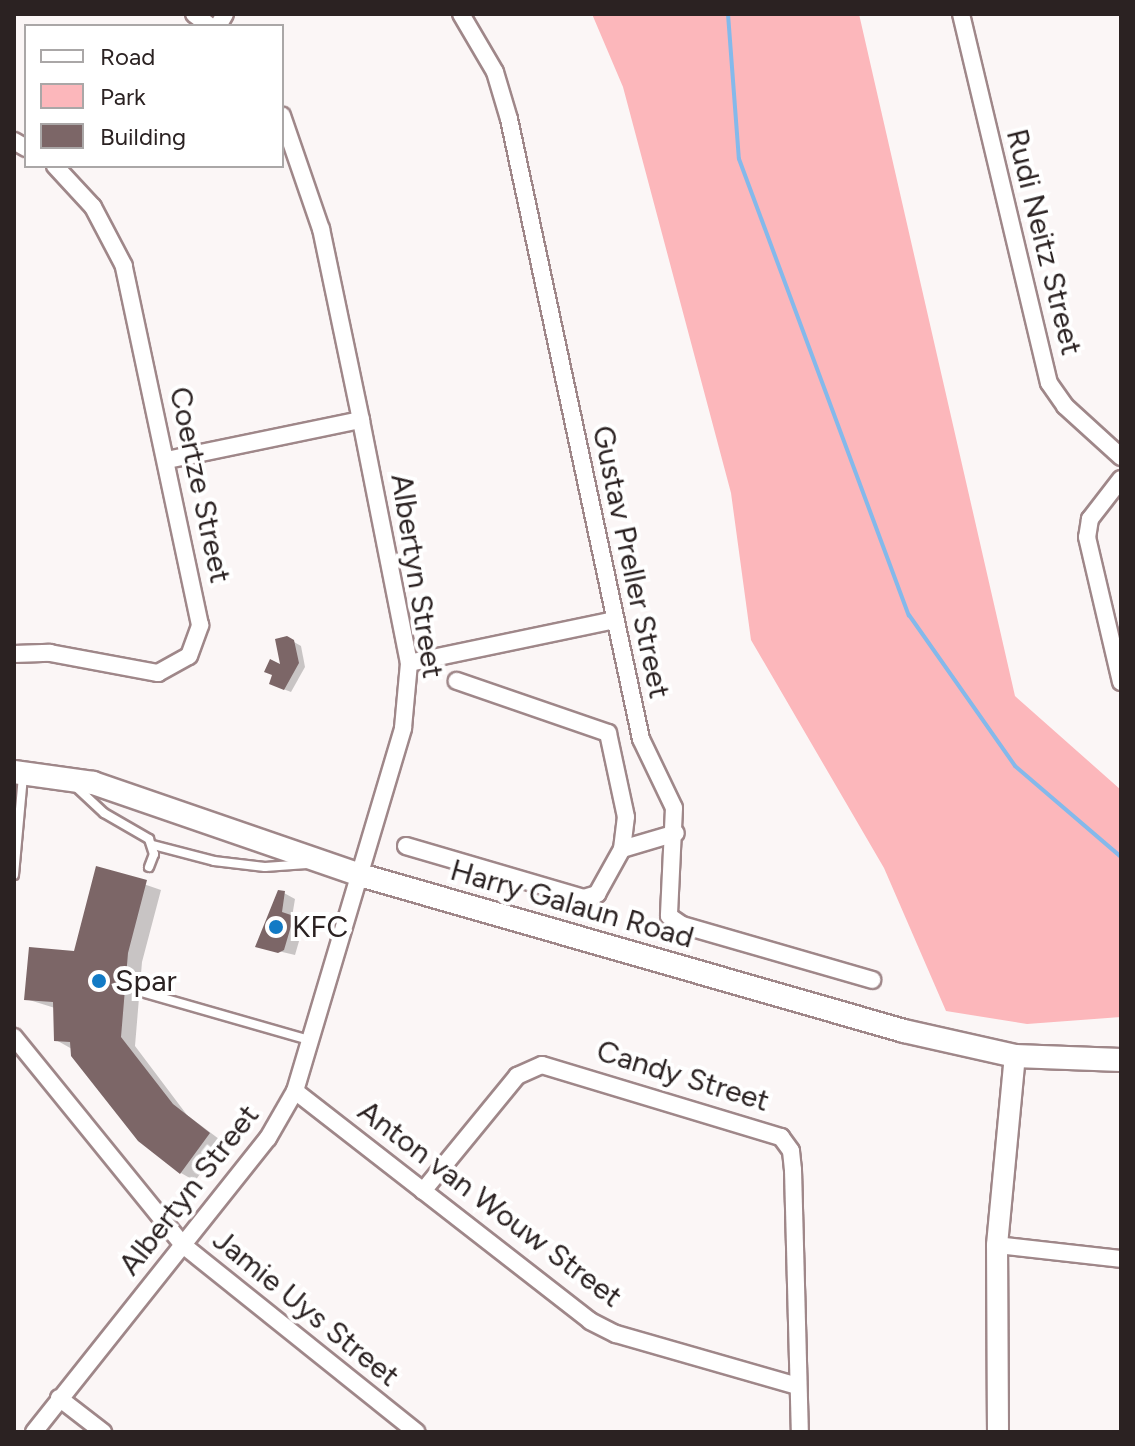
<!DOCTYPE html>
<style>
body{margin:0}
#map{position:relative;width:1135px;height:1446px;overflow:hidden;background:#fbf6f6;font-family:Figtree,sans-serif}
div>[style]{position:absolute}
.green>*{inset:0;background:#fcb7bb}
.shadow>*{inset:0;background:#0003}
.stream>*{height:4px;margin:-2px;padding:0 2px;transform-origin:2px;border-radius:2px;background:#84b9eb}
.building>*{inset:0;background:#7c6667}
.roads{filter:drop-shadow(2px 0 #9f8789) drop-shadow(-2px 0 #9f8789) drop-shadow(0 2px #9f8789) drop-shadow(0 -2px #9f8789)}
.service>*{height:8px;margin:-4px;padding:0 4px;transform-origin:4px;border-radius:4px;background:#fff}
.minor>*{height:16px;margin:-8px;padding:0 8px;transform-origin:8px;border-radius:8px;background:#fff}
.tertiary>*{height:20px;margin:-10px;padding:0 10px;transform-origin:10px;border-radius:10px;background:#fff}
.secondary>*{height:22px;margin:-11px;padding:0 11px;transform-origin:11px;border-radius:11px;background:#fff}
.dots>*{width:22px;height:22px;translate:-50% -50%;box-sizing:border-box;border:4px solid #fff;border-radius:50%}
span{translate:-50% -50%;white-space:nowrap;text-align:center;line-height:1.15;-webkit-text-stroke:8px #fff;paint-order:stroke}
.street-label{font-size:30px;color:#2b2222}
.poi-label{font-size:30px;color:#2b2222}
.left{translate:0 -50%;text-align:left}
.frame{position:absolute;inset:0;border:16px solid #2b2222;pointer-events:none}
.legend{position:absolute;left:24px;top:24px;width:260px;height:144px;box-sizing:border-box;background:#fff;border:2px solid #aaa7a7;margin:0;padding:10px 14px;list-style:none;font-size:24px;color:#2b2222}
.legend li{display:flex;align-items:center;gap:16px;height:40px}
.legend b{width:40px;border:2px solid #aaa7a7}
</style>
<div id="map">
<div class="green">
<div style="clip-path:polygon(592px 14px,859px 14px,1015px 696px,1121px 790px,1121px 1017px,1027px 1024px,946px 1011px,884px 868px,751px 640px,731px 493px,623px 87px)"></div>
</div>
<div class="shadow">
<div style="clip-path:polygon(287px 638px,301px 646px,305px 667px,291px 692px,278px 687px)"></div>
<div style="clip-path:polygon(97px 868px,161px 890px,142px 962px,135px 1046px,187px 1115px,223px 1142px,195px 1181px,181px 1173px,72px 1049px,56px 1040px,55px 1008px,26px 999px,75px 953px)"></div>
<div style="clip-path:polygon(284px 893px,295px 899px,292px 917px,304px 924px,295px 955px,257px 946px)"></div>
</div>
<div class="stream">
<div style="left:728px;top:14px;width:145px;rotate:85.7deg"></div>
<div style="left:739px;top:159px;width:487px;rotate:69.6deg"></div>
<div style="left:909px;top:615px;width:184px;rotate:54.9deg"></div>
<div style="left:1015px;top:766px;width:140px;rotate:40.6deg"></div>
</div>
<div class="building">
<div style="clip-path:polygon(287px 636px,294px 640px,299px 663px,284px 690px,269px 684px,272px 675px,264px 672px,270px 659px,280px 664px,275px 639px)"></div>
<div style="clip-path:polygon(96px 866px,147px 880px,128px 953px,121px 1037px,173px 1104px,210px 1133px,180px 1174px,138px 1141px,71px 1056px,70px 1042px,54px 1041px,53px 1002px,24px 1000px,29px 947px,74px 951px)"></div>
<div style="clip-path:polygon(278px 890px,285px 891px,282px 912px,294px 916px,284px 950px,278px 953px,255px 947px)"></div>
</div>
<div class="roads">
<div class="service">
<div style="left:74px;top:785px;width:41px;rotate:43deg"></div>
<div style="left:104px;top:813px;width:52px;rotate:30deg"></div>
<div style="left:149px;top:839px;width:16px;rotate:72deg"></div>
<div style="left:154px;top:854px;width:14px;rotate:111deg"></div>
<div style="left:153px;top:845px;width:63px;rotate:14.7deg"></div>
<div style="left:214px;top:861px;width:51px;rotate:6.7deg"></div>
<div style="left:265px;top:867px;width:42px;rotate:-4.1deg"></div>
<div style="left:14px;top:875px;width:98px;rotate:-84.8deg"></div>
<div style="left:138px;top:991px;width:178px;rotate:16deg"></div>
</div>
<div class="minor">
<div style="left:194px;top:14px;width:20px;rotate:37deg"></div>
<div style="left:461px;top:14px;width:67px;rotate:59.6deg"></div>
<div style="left:495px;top:72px;width:49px;rotate:73.4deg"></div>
<div style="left:509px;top:119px;width:634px;rotate:77.98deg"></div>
<div style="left:641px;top:739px;width:76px;rotate:64.4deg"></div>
<div style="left:674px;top:808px;width:108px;rotate:92.7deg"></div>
<div style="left:669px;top:916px;width:16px;rotate:35deg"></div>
<div style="left:682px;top:925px;width:198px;rotate:16.1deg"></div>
<div style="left:961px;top:14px;width:379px;rotate:76.6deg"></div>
<div style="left:1049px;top:383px;width:28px;rotate:55deg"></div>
<div style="left:1065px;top:406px;width:76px;rotate:42.3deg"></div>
<div style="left:218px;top:26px;width:14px;rotate:-60deg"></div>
<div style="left:14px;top:141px;width:14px;rotate:30deg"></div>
<div style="left:167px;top:460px;width:198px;rotate:-11.7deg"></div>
<div style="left:1121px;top:479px;width:51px;rotate:127.8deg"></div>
<div style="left:1090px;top:519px;width:18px;rotate:99deg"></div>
<div style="left:1087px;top:537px;width:149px;rotate:76.8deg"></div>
<div style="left:14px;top:654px;width:36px;rotate:-2deg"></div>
<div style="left:50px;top:653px;width:110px;rotate:10.5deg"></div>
<div style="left:158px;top:673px;width:35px;rotate:-29deg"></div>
<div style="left:189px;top:656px;width:33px;rotate:-70deg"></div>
<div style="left:200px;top:625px;width:367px;rotate:-102deg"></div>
<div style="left:124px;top:266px;width:67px;rotate:-117.7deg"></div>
<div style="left:93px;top:207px;width:56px;rotate:-132.8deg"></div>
<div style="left:409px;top:663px;width:209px;rotate:-11.8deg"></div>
<div style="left:406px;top:846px;width:185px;rotate:16.3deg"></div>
<div style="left:584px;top:898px;width:14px;rotate:-17deg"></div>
<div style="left:597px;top:894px;width:51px;rotate:-60.9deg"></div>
<div style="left:622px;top:849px;width:32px;rotate:-83deg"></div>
<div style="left:626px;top:817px;width:86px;rotate:-102.1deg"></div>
<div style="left:608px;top:733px;width:160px;rotate:-161deg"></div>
<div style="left:622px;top:849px;width:56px;rotate:-16.5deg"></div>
<div style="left:14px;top:1037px;width:268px;rotate:50.9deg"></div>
<div style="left:183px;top:1245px;width:299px;rotate:38.7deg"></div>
<div style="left:295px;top:1091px;width:374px;rotate:37.9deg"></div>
<div style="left:590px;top:1321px;width:29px;rotate:27deg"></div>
<div style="left:616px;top:1334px;width:188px;rotate:16deg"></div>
<div style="left:423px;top:1191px;width:149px;rotate:-50.7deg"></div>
<div style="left:517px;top:1076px;width:27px;rotate:-24deg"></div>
<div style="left:542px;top:1065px;width:250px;rotate:16.8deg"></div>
<div style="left:781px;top:1137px;width:17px;rotate:54deg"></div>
<div style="left:791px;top:1151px;width:19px;rotate:84deg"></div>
<div style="left:793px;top:1170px;width:262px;rotate:88.5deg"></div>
<div style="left:997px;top:1245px;width:125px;rotate:6.4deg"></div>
<div style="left:59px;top:1398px;width:56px;rotate:37.7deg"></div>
<div style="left:34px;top:1432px;width:376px;rotate:-51.5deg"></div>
<div style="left:268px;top:1138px;width:54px;rotate:-60.1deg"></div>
<div style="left:295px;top:1091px;width:379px;rotate:-73.4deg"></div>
<div style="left:403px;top:728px;width:65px;rotate:-84.7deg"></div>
<div style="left:409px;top:663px;width:248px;rotate:-101.2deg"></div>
<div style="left:361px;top:420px;width:195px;rotate:-101.8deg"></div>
<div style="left:321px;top:229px;width:120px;rotate:-109deg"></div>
</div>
<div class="tertiary">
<div style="left:998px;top:1432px;width:187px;rotate:-90.3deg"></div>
<div style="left:997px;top:1245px;width:190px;rotate:-84.6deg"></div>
</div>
<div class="secondary">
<div style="left:14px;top:772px;width:80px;rotate:7.9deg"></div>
<div style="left:93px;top:783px;width:282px;rotate:19deg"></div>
<div style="left:360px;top:875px;width:566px;rotate:16deg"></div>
<div style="left:904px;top:1031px;width:114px;rotate:12.7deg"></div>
<div style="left:1015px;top:1056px;width:106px;rotate:2.2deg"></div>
</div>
</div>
<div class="dots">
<div style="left:276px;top:927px;background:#127ac5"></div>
<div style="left:99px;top:981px;background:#127ac5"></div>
</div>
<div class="street-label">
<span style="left:1044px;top:242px;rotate:76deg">Rudi Neitz Street</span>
<span style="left:200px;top:485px;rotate:78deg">Coertze Street</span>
<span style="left:631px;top:562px;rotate:78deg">Gustav Preller Street</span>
<span style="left:417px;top:576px;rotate:81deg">Albertyn Street</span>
<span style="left:572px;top:904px;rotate:16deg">Harry Galaun Road</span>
<span style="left:683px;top:1076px;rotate:17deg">Candy Street</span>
<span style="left:189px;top:1190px;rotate:-52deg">Albertyn Street</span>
<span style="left:490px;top:1204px;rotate:37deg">Anton van Wouw Street</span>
<span style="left:306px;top:1308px;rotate:39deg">Jamie Uys Street</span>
</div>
<div class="poi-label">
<span class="left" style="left:292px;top:927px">KFC</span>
<span class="left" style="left:115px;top:981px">Spar</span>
</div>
<div class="frame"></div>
<ul class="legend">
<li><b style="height:10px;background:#fff"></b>Road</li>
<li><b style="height:22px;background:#fcb7bb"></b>Park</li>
<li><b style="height:22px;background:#7c6667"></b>Building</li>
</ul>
</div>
